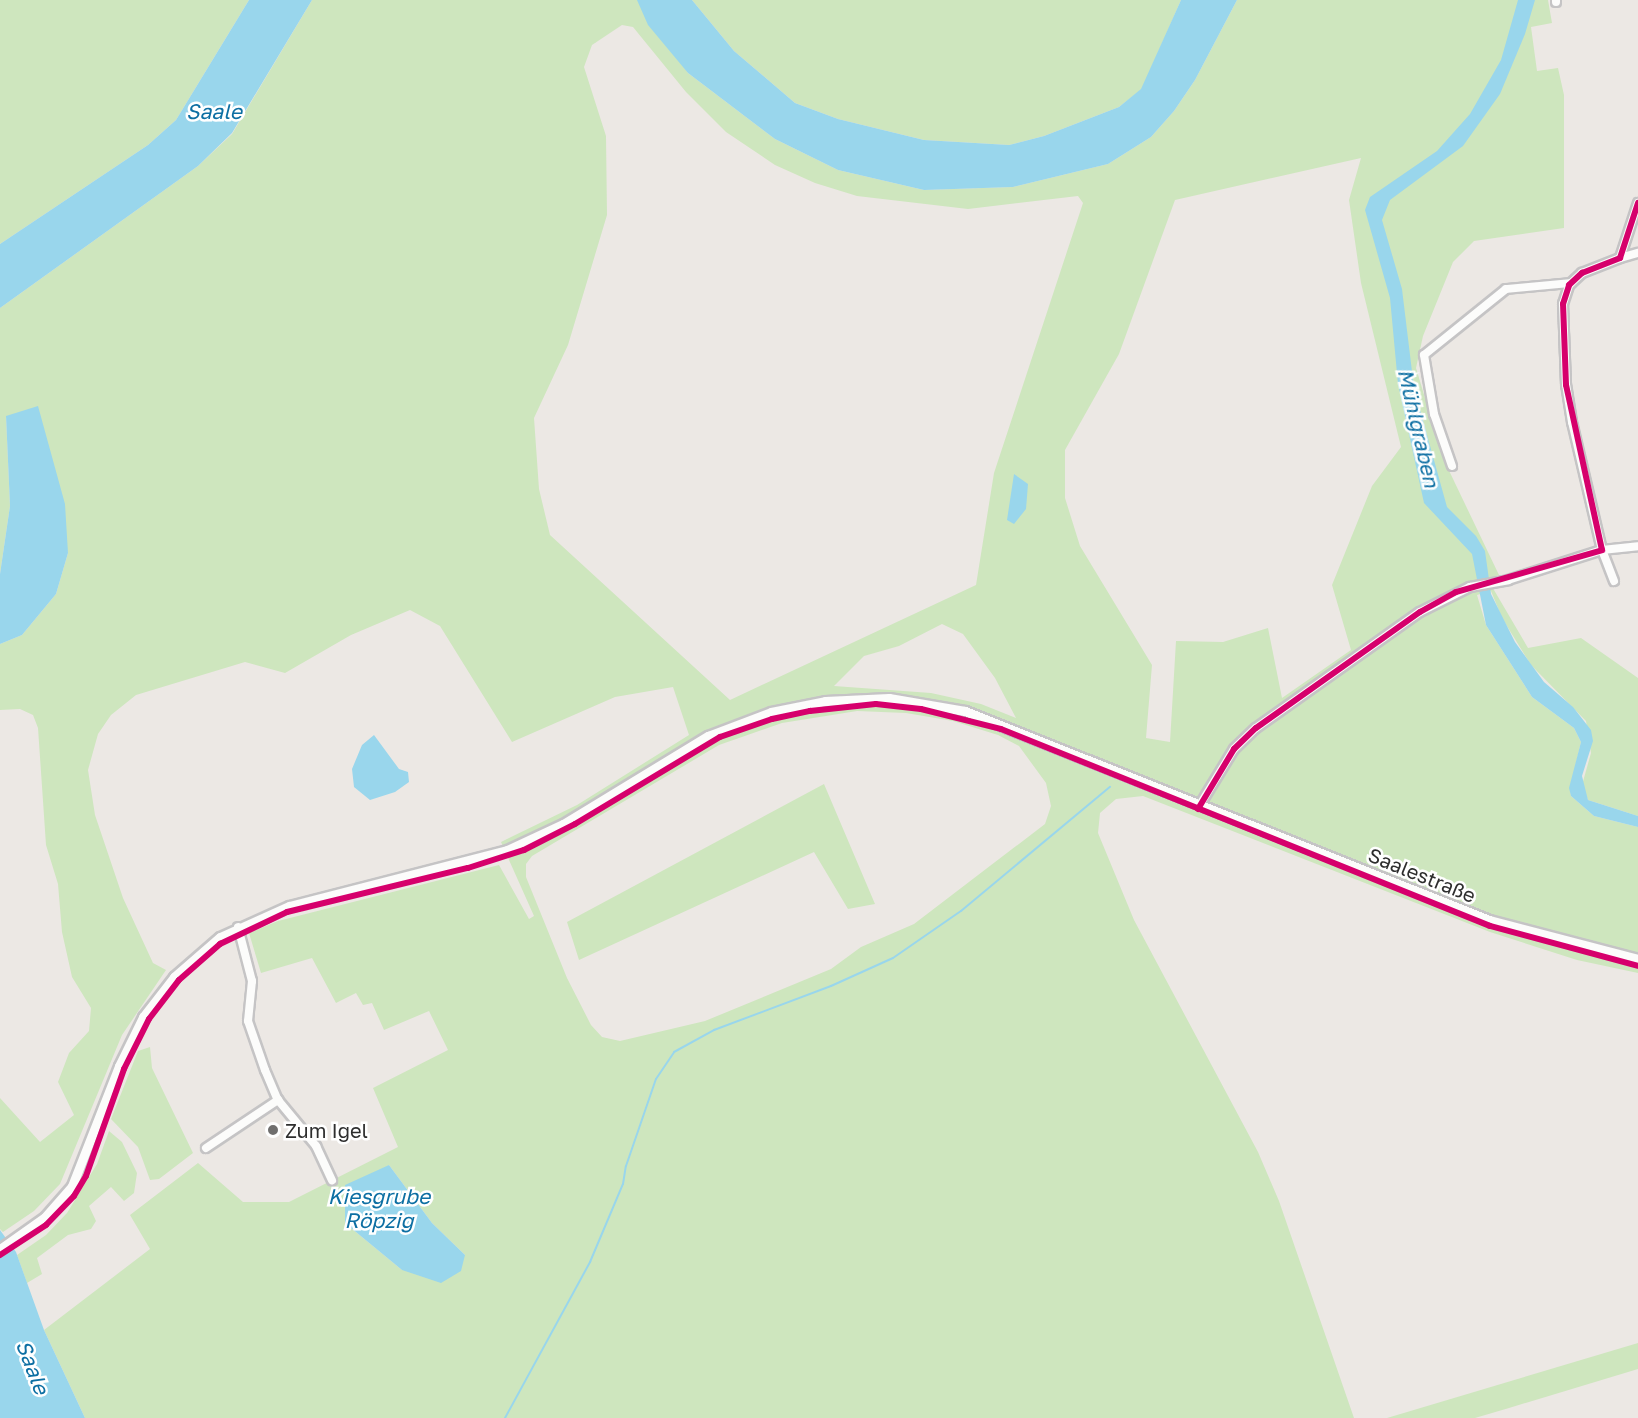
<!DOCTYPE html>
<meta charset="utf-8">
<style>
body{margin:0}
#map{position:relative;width:1638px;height:1418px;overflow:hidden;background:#ece8e4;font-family:"Golos Text",sans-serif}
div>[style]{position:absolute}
.green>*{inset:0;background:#cee6be}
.water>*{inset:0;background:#99d6ec}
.stream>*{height:2px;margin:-1px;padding:0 1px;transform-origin:1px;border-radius:1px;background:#99d6ec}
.roads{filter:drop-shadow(2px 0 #c5c4c5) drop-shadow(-2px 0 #c5c4c5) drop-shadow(0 2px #c5c4c5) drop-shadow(0 -2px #c5c4c5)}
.minor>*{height:8px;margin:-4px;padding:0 4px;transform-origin:4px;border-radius:4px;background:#fcfcfb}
.tertiary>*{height:9px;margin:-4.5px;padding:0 4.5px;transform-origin:4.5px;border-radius:4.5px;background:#fcfcfb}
.cycleway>*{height:6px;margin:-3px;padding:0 3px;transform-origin:3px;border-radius:3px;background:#d6006c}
.dots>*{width:16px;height:16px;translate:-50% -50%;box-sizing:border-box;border:3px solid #fff;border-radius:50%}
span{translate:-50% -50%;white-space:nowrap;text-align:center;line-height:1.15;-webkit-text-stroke:5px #fff;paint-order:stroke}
.street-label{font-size:20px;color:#2e2e2e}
.poi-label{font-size:20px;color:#2e2e2e}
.left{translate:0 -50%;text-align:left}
.water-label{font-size:21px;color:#0d6fa3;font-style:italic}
</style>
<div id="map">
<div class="green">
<div style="clip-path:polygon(0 0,249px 0,176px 120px,148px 145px,0 244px)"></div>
<div style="clip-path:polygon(evenodd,312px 0,638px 0,688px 73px,775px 139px,838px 170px,924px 190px,1013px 187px,1108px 164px,1151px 137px,1174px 111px,1195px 80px,1237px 0,1548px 0,1552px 23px,1531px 27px,1537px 71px,1558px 68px,1564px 95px,1564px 228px,1474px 241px,1453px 262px,1423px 336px,1416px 368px,1443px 458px,1499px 575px,1490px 578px,1494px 590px,1528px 648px,1581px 638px,1638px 678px,1638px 816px,1588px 800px,1582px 785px,1591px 753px,1586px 721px,1531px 665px,1502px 618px,1491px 591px,1477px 595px,1486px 625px,1532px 697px,1574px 728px,1581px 742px,1570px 788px,1571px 796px,1594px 816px,1638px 827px,1638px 973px,1577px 960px,1490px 932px,1143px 796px,1116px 799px,1100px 813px,1098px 833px,1134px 920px,1258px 1152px,1279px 1201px,1354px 1418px,85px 1418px,44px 1330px,150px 1249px,130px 1215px,198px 1163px,243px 1202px,289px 1202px,398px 1147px,373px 1088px,448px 1050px,429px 1011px,384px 1030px,372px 1003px,363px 1005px,356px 993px,336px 1003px,312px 958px,261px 973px,249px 933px,278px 921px,499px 865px,529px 919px,534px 916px,501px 842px,577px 805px,689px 735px,673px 687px,615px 697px,512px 742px,440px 626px,410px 610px,351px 635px,285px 673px,245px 662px,136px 695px,111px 715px,98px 734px,88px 770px,95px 815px,123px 898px,153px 963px,166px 970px,122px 1035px,60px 1184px,34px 1211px,3px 1232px,0 1229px,0 1098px,40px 1142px,74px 1115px,58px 1082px,69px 1053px,89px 1031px,91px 1008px,72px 977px,62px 932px,58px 884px,46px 845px,38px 728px,33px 715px,20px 709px,0 710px,0 644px,22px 635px,56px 594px,68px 553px,6px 416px,10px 506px,0 574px,0 308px,198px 166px,232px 134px,312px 0,622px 25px,633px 27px,686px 92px,726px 132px,775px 165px,815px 183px,857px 196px,968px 209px,1078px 196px,1083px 203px,994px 473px,976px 585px,730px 700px,550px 535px,539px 489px,534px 418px,568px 345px,607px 215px,606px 136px,584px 67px,592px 45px,622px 25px,312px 0,1361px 158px,1349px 200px,1361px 283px,1401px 447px,1372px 486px,1332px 585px,1351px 650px,1282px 698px,1268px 628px,1223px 642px,1176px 641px,1170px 742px,1146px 738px,1152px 665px,1080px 546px,1065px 498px,1065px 450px,1119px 354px,1175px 200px,1361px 158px,312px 0,942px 624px,963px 634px,995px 678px,1016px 718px,981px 704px,931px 693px,834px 686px,864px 656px,899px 646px,942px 624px,312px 0,857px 711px,906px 713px,953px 721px,998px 735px,1019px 746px,1046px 783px,1051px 806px,1045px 824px,914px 924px,861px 947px,831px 969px,705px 1021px,620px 1041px,602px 1037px,591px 1025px,567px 978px,526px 877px,526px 864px,532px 856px,719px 745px,782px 723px,857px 711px,312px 0,389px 1165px,432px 1223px,465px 1255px,402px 1270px,345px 1223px,389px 1165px)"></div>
<div style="clip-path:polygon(692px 0,1181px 0,1142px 89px,1119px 107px,1044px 136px,1009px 145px,924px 140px,838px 119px,795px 103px,734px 51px)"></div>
<div style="clip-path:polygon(824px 784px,875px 904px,848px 909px,814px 852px,579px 960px,567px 922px)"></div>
<div style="clip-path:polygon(150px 1047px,152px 1068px,193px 1153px,159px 1179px,150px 1180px,138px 1147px,111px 1119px,138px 1051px)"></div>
<div style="clip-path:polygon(109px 1131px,122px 1142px,137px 1173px,134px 1193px,124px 1201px,111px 1187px,89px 1206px,96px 1221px,91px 1229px,68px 1235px,37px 1258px,42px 1274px,27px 1283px,17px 1255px,46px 1235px,67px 1213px,97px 1164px)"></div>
<div style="clip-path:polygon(1638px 1343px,1638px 1369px,1509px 1408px,1475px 1418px,1387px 1418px)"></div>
</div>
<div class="water">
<div style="clip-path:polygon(249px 0,312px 0,232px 133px,198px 166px,0 308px,0 244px,148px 145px,176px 120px)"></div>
<div style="clip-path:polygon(637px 0,692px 0,734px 51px,795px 103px,838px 119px,924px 140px,1009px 145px,1044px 136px,1119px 107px,1141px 89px,1181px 0,1237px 0,1195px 80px,1174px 111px,1151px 137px,1108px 164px,1013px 187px,924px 190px,838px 170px,775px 139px,688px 73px,648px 25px)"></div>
<div style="clip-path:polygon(1518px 0,1535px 0,1525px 34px,1500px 94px,1463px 146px,1390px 200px,1382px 220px,1402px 289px,1414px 388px,1447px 507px,1476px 536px,1485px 551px,1491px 594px,1515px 642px,1544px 682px,1573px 707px,1591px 730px,1593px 741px,1582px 776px,1588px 800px,1638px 816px,1638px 827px,1594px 816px,1571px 796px,1569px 788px,1581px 742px,1574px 728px,1532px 697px,1486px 625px,1472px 554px,1424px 503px,1398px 384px,1390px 298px,1365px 210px,1370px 197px,1437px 151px,1470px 114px,1501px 60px)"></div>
<div style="clip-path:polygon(38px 406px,65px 504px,68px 553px,56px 594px,22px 635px,0 644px,0 574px,10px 506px,6px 416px)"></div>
<div style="clip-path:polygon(1014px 474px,1028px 484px,1026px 509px,1014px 524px,1007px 520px)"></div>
<div style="clip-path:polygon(374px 735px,399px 769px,408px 772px,409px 782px,395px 792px,370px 800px,354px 787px,352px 769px,362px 745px)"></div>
<div style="clip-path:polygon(389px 1165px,432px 1223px,465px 1255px,461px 1271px,441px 1283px,402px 1270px,345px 1223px,345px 1185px)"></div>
<div style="clip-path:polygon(0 1230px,16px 1252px,44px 1330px,85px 1418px,0 1418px)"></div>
</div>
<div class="stream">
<div style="left:505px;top:1418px;width:178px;rotate:-61.4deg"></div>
<div style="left:590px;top:1262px;width:85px;rotate:-67.1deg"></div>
<div style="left:623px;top:1184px;width:18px;rotate:-81deg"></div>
<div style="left:626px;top:1166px;width:92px;rotate:-71deg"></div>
<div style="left:656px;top:1079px;width:32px;rotate:-56deg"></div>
<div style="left:674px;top:1052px;width:46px;rotate:-28.8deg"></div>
<div style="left:714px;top:1030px;width:125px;rotate:-20.6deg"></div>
<div style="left:831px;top:986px;width:68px;rotate:-24.3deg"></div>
<div style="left:893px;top:958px;width:83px;rotate:-34.7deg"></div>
<div style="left:961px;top:911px;width:194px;rotate:-39.8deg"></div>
</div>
<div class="roads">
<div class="minor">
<div style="left:1556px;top:0;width:2px;rotate:90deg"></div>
<div style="left:1620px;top:258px;width:19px;rotate:-16deg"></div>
<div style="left:1452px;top:466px;width:55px;rotate:-109.1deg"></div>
<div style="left:1434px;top:414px;width:60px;rotate:-99.6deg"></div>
<div style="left:1424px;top:355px;width:105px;rotate:-38.8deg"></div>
<div style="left:1506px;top:289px;width:65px;rotate:-5.3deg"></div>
<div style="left:1614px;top:581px;width:33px;rotate:-111deg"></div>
<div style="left:1602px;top:550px;width:131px;rotate:-103.2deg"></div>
<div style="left:1572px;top:422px;width:37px;rotate:-99deg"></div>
<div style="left:1566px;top:385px;width:81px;rotate:-92.1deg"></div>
<div style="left:1563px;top:304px;width:20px;rotate:-72deg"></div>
<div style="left:1569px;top:285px;width:18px;rotate:-43deg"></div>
<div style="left:1582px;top:273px;width:41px;rotate:-21.5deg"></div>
<div style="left:1620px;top:258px;width:58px;rotate:-71.9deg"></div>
<div style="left:1201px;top:803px;width:63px;rotate:-58.6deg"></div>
<div style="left:1234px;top:749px;width:30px;rotate:-44deg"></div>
<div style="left:1256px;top:728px;width:201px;rotate:-35.3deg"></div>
<div style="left:1420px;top:612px;width:56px;rotate:-26.6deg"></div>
<div style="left:1470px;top:587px;width:39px;rotate:-10deg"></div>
<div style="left:1508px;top:580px;width:99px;rotate:-17.7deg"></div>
<div style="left:1602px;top:550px;width:36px;rotate:-6deg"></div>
<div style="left:238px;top:927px;width:56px;rotate:75.5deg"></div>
<div style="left:252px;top:981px;width:40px;rotate:95.7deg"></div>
<div style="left:248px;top:1021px;width:52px;rotate:70.9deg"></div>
<div style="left:265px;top:1070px;width:33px;rotate:67deg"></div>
<div style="left:278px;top:1100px;width:60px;rotate:50.4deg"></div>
<div style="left:316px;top:1146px;width:38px;rotate:65deg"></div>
<div style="left:206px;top:1148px;width:87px;rotate:-33.7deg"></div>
</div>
<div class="tertiary">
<div style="left:0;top:1249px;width:55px;rotate:-35.4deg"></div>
<div style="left:45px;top:1217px;width:41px;rotate:-48.9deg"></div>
<div style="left:72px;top:1186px;width:129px;rotate:-68.6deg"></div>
<div style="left:119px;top:1066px;width:55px;rotate:-63.9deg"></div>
<div style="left:143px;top:1017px;width:51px;rotate:-52.2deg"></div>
<div style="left:174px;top:977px;width:61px;rotate:-41deg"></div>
<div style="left:220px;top:937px;width:76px;rotate:-24.2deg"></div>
<div style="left:289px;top:906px;width:225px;rotate:-14.4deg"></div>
<div style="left:507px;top:850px;width:62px;rotate:-24.9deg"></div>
<div style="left:563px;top:824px;width:170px;rotate:-31.3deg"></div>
<div style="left:708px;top:736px;width:67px;rotate:-20.9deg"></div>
<div style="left:771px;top:712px;width:55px;rotate:-11.5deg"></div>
<div style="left:825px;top:701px;width:64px;rotate:-2.7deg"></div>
<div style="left:889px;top:698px;width:77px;rotate:9.7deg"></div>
<div style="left:965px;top:711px;width:564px;rotate:21.74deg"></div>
<div style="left:1489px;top:920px;width:154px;rotate:14.7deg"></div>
</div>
</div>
<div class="cycleway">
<div style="left:1198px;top:809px;width:70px;rotate:-59deg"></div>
<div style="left:1234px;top:749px;width:30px;rotate:-44deg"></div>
<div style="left:1256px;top:728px;width:201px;rotate:-35.3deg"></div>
<div style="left:1420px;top:612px;width:41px;rotate:-29.1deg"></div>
<div style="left:1456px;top:592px;width:152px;rotate:-16deg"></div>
<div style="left:1602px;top:550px;width:169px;rotate:-102.3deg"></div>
<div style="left:1566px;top:385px;width:81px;rotate:-92.1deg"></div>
<div style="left:1563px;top:304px;width:20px;rotate:-72deg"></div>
<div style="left:1569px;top:285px;width:18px;rotate:-43deg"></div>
<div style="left:1582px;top:273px;width:41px;rotate:-21.5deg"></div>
<div style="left:1620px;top:258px;width:58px;rotate:-71.9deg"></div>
<div style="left:0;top:1255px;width:55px;rotate:-33.1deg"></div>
<div style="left:46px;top:1225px;width:40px;rotate:-46deg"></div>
<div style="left:74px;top:1196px;width:23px;rotate:-59deg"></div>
<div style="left:86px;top:1176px;width:114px;rotate:-70.4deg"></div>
<div style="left:124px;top:1069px;width:56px;rotate:-63.4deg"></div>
<div style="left:149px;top:1019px;width:49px;rotate:-52.4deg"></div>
<div style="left:179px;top:980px;width:55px;rotate:-41.3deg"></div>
<div style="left:220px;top:944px;width:74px;rotate:-25.5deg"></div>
<div style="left:287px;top:912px;width:186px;rotate:-13.7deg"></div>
<div style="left:468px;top:868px;width:59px;rotate:-17.8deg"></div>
<div style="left:524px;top:850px;width:57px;rotate:-27deg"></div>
<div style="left:575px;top:824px;width:169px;rotate:-31deg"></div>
<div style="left:720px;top:737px;width:55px;rotate:-19.1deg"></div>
<div style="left:772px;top:719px;width:39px;rotate:-12deg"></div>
<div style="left:810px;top:711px;width:66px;rotate:-6.1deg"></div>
<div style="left:876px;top:704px;width:45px;rotate:6.3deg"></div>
<div style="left:921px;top:709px;width:82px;rotate:14deg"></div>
<div style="left:1001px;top:729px;width:527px;rotate:21.94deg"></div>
<div style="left:1490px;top:926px;width:153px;rotate:15.1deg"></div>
</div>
<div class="dots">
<div style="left:273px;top:1130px;background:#706f6e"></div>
</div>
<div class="street-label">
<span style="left:1422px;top:875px;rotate:22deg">Saalestraße</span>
</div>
<div class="poi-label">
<span class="left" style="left:285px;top:1130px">Zum Igel</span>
</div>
<div class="water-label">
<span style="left:214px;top:111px">Saale</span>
<span style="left:1419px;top:428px;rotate:77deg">Mühlgraben</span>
<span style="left:379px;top:1208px">Kiesgrube<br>Röpzig</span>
<span style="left:33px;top:1367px;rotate:69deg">Saale</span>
</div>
</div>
